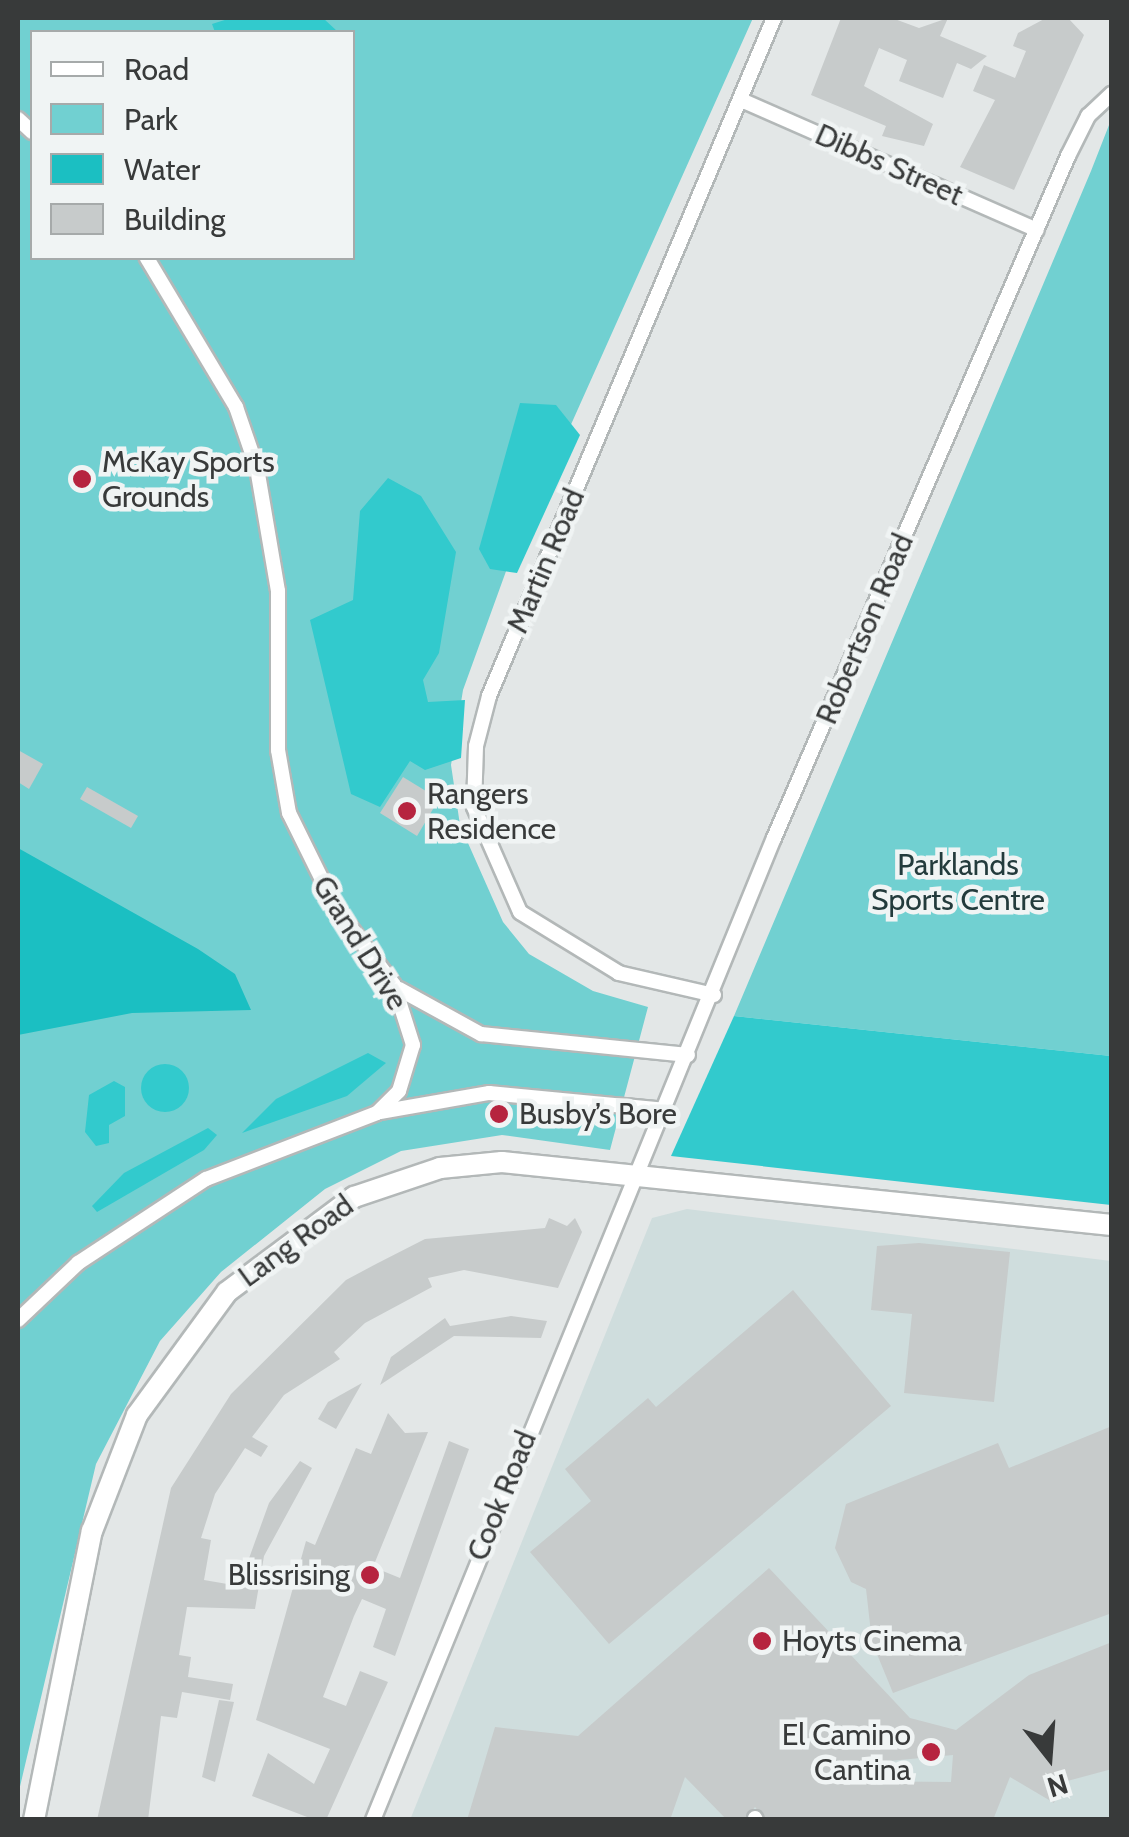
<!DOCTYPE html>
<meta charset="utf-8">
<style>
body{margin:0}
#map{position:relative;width:1129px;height:1837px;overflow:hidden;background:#e3e7e7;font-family:Cabin,sans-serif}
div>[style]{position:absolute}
.built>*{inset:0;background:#cfdddd}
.green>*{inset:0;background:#71d0d1}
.forest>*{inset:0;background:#32cacd}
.round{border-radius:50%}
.water>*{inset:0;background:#1bbfc2}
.building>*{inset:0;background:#c7cbcb}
.roads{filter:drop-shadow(2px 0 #b3b8b8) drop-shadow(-2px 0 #b3b8b8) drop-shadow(0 2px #b3b8b8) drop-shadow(0 -2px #b3b8b8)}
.street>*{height:14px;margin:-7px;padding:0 7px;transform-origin:7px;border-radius:7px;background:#fff}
.secondary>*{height:20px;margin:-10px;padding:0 10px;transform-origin:10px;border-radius:10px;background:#fff}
.dots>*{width:28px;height:28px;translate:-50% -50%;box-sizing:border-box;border:5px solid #f0f4f4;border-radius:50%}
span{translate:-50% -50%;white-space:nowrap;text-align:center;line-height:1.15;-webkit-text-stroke:9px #f0f4f4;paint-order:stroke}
.street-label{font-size:30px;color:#383a3a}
.poi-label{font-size:30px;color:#383a3a}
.left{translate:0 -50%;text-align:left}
.right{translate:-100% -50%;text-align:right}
.park-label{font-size:30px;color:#233b3c}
.frame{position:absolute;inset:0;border:20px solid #383a3a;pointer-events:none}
.legend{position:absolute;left:30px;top:30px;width:325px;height:230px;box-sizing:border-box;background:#f0f4f4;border:2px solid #a6aaaa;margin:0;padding:12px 18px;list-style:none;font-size:30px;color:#383a3a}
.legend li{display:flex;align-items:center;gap:20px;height:50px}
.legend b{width:50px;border:2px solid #a6aaaa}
.north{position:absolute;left:999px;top:1707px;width:100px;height:100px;-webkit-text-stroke:8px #f0f4f4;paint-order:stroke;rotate:163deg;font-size:28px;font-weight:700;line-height:40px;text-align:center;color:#383a3a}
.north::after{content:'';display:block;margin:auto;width:35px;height:45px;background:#383a3a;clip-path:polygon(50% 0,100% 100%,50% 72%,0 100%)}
</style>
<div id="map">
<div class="built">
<div style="clip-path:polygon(687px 1209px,1111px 1261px,1111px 1819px,410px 1820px,652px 1218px)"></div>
</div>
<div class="green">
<div style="clip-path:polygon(evenodd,18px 18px,753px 18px,509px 563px,463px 690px,451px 765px,460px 825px,503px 922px,529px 954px,593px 991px,648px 1007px,610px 1150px,502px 1135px,401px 1151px,325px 1189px,221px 1272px,160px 1341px,96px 1464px,18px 1795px,18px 18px,32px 32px,352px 32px,352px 258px,32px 258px,32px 32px)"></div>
<div style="clip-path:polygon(1111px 120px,1111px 1056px,734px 1016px,1091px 171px)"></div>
</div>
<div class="forest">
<div style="clip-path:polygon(231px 18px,323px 18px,338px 32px,215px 32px,212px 24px)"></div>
<div style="clip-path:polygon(520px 403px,556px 405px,580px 435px,517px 573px,490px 569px,479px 549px)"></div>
<div style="clip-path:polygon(388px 478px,421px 496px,456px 552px,439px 653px,423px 680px,428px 702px,465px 700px,461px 758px,425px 770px,410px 761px,380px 807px,351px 794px,310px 620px,353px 600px,360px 511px)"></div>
<div style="clip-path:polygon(734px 1016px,1111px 1056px,1111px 1205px,671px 1156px)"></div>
<div style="clip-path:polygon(368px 1053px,386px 1063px,347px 1096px,242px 1133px,276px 1099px)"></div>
<div class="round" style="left:141px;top:1064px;width:48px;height:48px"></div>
<div style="clip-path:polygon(114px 1081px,125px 1087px,125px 1116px,109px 1125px,109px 1143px,96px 1146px,85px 1132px,89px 1095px)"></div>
<div style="clip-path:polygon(208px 1128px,217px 1135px,204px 1150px,97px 1212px,92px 1206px,124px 1173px)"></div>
</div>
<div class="water">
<div style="clip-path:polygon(18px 848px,198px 949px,235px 974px,251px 1010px,132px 1013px,18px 1035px)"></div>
</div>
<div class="building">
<div style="clip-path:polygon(841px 18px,892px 18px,919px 28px,948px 18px,940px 36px,987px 56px,971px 69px,957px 63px,943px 98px,899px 81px,907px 60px,879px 48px,864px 86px,933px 124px,924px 146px,882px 136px,886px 126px,811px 95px)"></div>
<div style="clip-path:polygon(1046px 18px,1068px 18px,1084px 35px,1014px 190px,960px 167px,995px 100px,973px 91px,984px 65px,1015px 78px,1026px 51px,1013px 46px,1018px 33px)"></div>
<div style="clip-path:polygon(18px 750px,43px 764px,29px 789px,18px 782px)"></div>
<div style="clip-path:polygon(403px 777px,439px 799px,417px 836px,380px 813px)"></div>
<div style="clip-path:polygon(87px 787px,138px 816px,131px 828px,80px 799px)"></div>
<div style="clip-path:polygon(549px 1218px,567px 1226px,575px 1218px,582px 1232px,558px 1288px,464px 1270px,428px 1278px,432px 1287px,365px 1323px,334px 1352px,340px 1359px,284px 1395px,252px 1437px,268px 1446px,261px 1457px,245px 1448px,215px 1494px,201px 1538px,211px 1540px,204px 1580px,239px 1586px,269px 1503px,300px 1461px,312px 1468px,264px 1556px,255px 1609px,187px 1607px,179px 1655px,191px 1657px,188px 1677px,233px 1684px,230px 1700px,182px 1692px,177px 1718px,161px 1716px,148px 1820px,97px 1820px,171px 1488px,231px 1394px,346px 1280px,376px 1264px,425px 1239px,545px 1228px)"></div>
<div style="clip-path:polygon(919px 1243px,1010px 1252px,994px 1402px,904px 1393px,912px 1314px,871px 1310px,877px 1246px)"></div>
<div style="clip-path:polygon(793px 1290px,891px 1406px,609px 1644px,530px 1552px,591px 1501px,565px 1469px,648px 1398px,656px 1407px)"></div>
<div style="clip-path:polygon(511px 1316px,547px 1321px,541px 1338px,454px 1336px,380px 1385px,391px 1357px,445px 1318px,450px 1326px)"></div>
<div style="clip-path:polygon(362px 1383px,336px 1429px,318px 1419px,328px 1402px)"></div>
<div style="clip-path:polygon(388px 1413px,405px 1433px,428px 1432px,373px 1567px,400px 1578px,449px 1441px,469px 1449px,395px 1656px,373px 1647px,386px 1609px,362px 1599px,354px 1616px,323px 1697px,346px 1706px,360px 1671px,388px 1682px,326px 1820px,315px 1820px,252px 1796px,268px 1753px,314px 1784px,330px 1749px,256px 1720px,306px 1541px,315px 1545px,356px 1448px,371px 1454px)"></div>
<div style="clip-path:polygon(1112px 1426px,1112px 1613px,893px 1693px,872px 1642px,866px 1589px,851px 1582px,835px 1548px,846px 1504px,998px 1443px,1009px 1468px)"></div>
<div style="clip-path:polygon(evenodd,769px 1568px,910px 1718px,956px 1730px,1029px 1675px,1112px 1642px,1112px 1769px,1060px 1783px,1054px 1803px,1010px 1777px,993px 1820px,766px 1820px,755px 1807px,745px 1820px,727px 1820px,685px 1777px,670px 1820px,467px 1820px,495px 1727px,578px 1736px,769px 1568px,953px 1755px,951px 1782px,847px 1781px,846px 1765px,953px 1755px)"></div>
<div style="clip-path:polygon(219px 1700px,234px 1702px,215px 1782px,202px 1777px)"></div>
</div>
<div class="roads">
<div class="street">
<div style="left:741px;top:100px;width:323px;rotate:23.7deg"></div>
<div style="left:18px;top:119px;width:19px;rotate:43deg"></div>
<div style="left:399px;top:989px;width:94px;rotate:28.8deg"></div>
<div style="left:481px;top:1034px;width:208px;rotate:5.8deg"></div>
<div style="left:714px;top:995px;width:98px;rotate:-167deg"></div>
<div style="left:619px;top:973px;width:116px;rotate:-148.4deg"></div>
<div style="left:520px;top:912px;width:115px;rotate:-113.7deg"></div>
<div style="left:474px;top:807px;width:61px;rotate:-88.1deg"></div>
<div style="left:476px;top:746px;width:52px;rotate:-75.4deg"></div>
<div style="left:489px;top:696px;width:735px;rotate:-67.2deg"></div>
<div style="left:380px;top:1112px;width:111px;rotate:-9.9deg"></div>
<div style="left:489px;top:1093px;width:178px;rotate:5.5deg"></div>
<div style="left:18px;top:1320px;width:83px;rotate:-43.5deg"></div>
<div style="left:78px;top:1263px;width:153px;rotate:-33.3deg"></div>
<div style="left:206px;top:1179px;width:183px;rotate:-21.1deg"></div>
<div style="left:377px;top:1113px;width:31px;rotate:-45deg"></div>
<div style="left:399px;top:1091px;width:48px;rotate:-73.1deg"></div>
<div style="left:413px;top:1045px;width:63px;rotate:-107.6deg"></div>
<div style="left:394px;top:985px;width:96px;rotate:-127deg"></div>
<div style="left:336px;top:908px;width:106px;rotate:-116.3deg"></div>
<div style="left:289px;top:813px;width:64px;rotate:-99.9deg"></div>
<div style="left:278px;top:750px;width:159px;rotate:-90deg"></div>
<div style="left:278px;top:591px;width:125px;rotate:-99.7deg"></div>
<div style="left:257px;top:468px;width:65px;rotate:-109deg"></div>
<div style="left:236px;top:407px;width:174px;rotate:-120.9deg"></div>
<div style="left:755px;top:1818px;width:2px;rotate:63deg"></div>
<div style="left:373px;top:1820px;width:1061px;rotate:-67.79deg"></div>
<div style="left:774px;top:838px;width:743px;rotate:-66.68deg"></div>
<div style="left:1068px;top:156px;width:45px;rotate:-63.4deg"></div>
<div style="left:1088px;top:116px;width:33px;rotate:-43deg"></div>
</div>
<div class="secondary">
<div style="left:34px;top:1820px;width:295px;rotate:-78.7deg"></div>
<div style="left:92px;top:1531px;width:124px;rotate:-68.8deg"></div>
<div style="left:137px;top:1415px;width:152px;rotate:-53.8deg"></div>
<div style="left:227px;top:1292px;width:159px;rotate:-36.8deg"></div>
<div style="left:354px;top:1197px;width:91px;rotate:-18.6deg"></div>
<div style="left:440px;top:1168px;width:62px;rotate:-5.5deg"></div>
<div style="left:502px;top:1162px;width:613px;rotate:5.9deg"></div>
</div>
</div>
<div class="dots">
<div style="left:82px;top:479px;background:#b6243f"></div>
<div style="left:407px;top:811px;background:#b6243f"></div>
<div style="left:499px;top:1114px;background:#b6243f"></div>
<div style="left:370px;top:1575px;background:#b6243f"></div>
<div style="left:762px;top:1641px;background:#b6243f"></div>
<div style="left:931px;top:1752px;background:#b6243f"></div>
</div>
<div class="street-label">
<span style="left:889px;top:165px;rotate:24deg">Dibbs Street</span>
<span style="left:546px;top:561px;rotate:-67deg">Martin Road</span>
<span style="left:865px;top:629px;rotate:-67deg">Robertson Road</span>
<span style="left:360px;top:943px;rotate:58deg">Grand Drive</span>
<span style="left:296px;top:1241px;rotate:-36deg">Lang Road</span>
<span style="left:502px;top:1496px;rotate:-68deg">Cook Road</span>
</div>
<div class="poi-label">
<span class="left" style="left:102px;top:479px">McKay Sports<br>Grounds</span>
<span class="left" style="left:427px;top:811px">Rangers<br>Residence</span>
<span class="left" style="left:519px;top:1114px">Busby’s Bore</span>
<span class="right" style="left:350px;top:1575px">Blissrising</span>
<span class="left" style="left:782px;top:1641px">Hoyts Cinema</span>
<span class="right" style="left:911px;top:1752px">El Camino<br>Cantina</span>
</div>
<div class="park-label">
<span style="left:958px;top:882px">Parklands<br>Sports Centre</span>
</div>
<div class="frame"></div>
<ul class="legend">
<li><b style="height:12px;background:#fff"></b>Road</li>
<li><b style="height:28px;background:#71d0d1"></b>Park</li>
<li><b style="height:28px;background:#1bbfc2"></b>Water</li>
<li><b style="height:28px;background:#c7cbcb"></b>Building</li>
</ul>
<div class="north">N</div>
</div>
